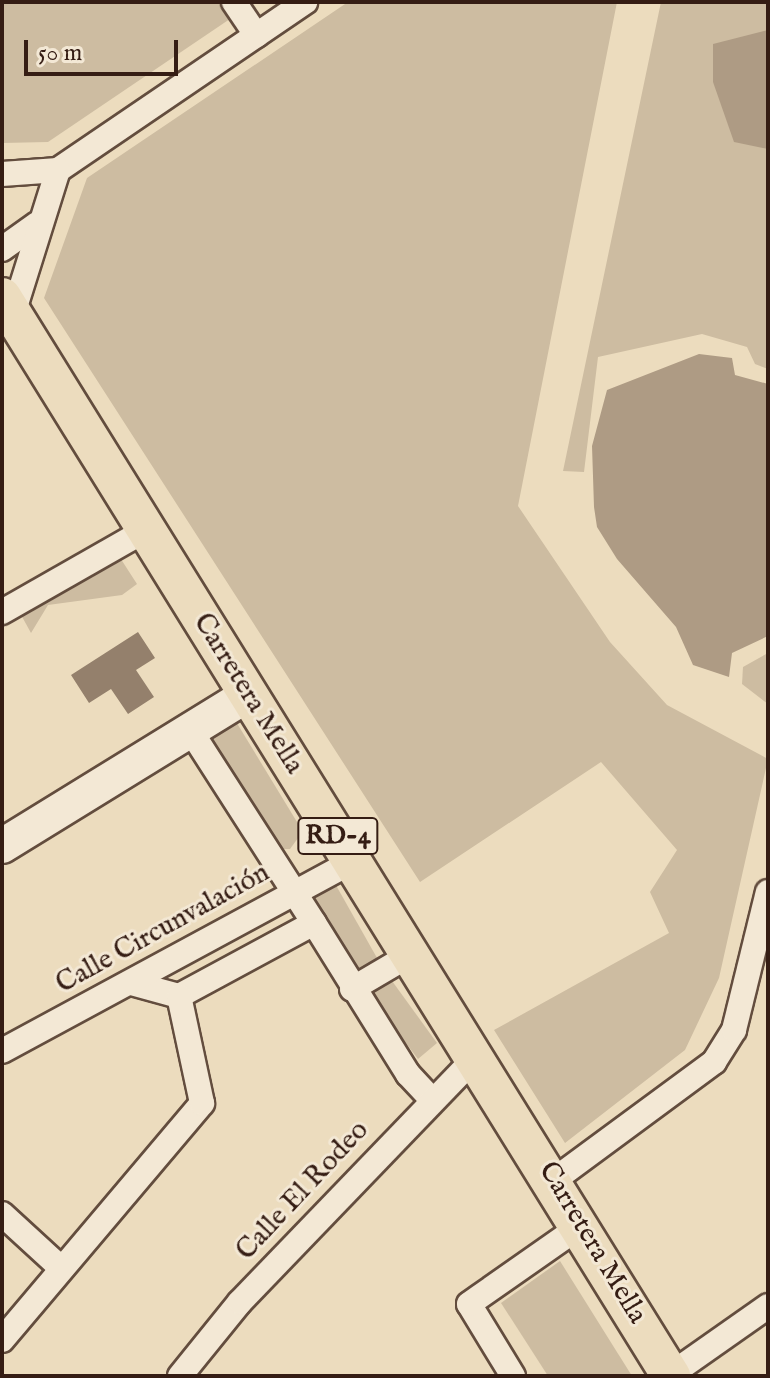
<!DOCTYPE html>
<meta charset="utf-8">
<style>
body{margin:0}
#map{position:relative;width:770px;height:1378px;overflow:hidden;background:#ecdcbe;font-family:"IM FELL English",serif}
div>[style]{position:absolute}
.green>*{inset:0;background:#cdbca1}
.water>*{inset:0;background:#ae9b84}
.building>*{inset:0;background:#94806c}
.roads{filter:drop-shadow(2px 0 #634d3e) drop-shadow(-2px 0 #634d3e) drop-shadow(0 2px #634d3e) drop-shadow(0 -2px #634d3e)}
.street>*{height:24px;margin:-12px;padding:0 12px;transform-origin:12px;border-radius:12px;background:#f3e8d5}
.secondary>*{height:34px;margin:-17px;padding:0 17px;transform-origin:17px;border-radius:17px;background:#f3e8d5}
.primary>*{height:38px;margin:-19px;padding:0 19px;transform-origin:19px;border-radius:19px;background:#ecdcbe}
span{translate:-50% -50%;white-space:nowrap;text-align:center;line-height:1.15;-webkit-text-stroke:6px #f3e8d5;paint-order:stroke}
.shield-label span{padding:2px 6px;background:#f3e8d5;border:2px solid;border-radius:6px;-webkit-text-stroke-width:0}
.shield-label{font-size:26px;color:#351d14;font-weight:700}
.street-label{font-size:28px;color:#351d14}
.frame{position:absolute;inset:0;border:4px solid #351d14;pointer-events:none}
.scale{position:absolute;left:24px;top:40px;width:154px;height:36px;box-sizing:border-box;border:4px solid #351d14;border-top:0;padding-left:10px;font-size:24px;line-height:28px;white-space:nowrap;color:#351d14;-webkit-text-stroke:6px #f3e8d5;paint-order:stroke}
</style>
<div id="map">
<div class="green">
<div style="clip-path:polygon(2px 2px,255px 2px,48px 142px,2px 143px)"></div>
<div style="clip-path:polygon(348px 2px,617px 2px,518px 506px,610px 642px,667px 705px,768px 759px,719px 978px,685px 1050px,565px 1143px,494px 1030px,669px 933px,650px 892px,677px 850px,601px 762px,420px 882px,44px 298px,87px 178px)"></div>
<div style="clip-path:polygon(661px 2px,768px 2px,768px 369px,755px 364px,747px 347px,702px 334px,598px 357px,584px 472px,563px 471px)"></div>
<div style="clip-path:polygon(117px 553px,137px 584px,122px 595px,48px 605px,31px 633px,20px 613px)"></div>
<div style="clip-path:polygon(768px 653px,768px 704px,742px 684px,743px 667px)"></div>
<div style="clip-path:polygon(235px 720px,297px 822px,301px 834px,290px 849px,275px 849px,204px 740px)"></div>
<div style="clip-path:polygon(333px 880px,381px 965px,358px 980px,306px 894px)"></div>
<div style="clip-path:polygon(387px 974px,437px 1043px,418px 1059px,365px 989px)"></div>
<div style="clip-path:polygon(560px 1261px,632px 1376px,548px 1376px,501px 1303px)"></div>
</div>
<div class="water">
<div style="clip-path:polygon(768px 30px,768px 149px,734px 142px,713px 82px,713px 44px)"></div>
<div style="clip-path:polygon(699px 354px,732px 358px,735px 375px,768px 384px,768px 636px,732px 653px,729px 677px,693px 665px,676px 627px,617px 559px,597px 527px,594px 507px,592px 446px,607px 390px)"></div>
</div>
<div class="building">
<div style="clip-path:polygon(138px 632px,155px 658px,136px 670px,154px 697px,128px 714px,111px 689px,89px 703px,71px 675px)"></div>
</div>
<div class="roads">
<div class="street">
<div style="left:234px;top:2px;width:40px;rotate:56deg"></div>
<div style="left:2px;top:174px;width:56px;rotate:-4.1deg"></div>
<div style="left:58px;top:170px;width:299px;rotate:-34.2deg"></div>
<div style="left:2px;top:249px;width:43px;rotate:-35.5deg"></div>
<div style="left:11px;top:320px;width:157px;rotate:-72.6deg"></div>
<div style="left:2px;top:612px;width:166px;rotate:-29.7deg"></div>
<div style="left:314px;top:923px;width:178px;rotate:58.1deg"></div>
<div style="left:408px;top:1074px;width:34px;rotate:47deg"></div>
<div style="left:131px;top:983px;width:50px;rotate:15.2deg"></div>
<div style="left:179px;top:996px;width:153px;rotate:-28.4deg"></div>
<div style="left:314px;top:923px;width:232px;rotate:-122.7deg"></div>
<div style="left:352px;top:989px;width:71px;rotate:-30.5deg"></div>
<div style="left:2px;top:1051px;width:400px;rotate:-28.4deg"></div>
<div style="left:554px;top:1180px;width:199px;rotate:-36.4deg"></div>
<div style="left:714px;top:1062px;width:38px;rotate:-58deg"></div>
<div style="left:734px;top:1030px;width:142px;rotate:-76.2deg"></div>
<div style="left:2px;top:1214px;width:81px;rotate:42.5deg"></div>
<div style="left:2px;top:1340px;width:310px;rotate:-49.8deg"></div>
<div style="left:202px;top:1103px;width:109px;rotate:-102.1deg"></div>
<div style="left:670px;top:1375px;width:120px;rotate:-35.1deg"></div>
<div style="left:180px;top:1376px;width:95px;rotate:-51deg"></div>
<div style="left:240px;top:1302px;width:343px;rotate:-46.1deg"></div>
<div style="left:513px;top:1376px;width:84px;rotate:-121.4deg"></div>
<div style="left:469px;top:1304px;width:138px;rotate:-35deg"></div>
</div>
<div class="secondary">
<div style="left:2px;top:846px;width:288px;rotate:-31.6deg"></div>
</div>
<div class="primary">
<div style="left:2px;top:297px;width:1270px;rotate:58.2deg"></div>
</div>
</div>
<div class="shield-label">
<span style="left:338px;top:836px">RD-4</span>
</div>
<div class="street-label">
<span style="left:248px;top:694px;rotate:58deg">Carretera Mella</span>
<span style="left:163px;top:929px;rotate:-29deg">Calle Circunvalación</span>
<span style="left:303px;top:1191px;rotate:-47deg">Calle El Rodeo</span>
<span style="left:592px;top:1243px;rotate:59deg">Carretera Mella</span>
</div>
<div class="frame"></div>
<div class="scale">50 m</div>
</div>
